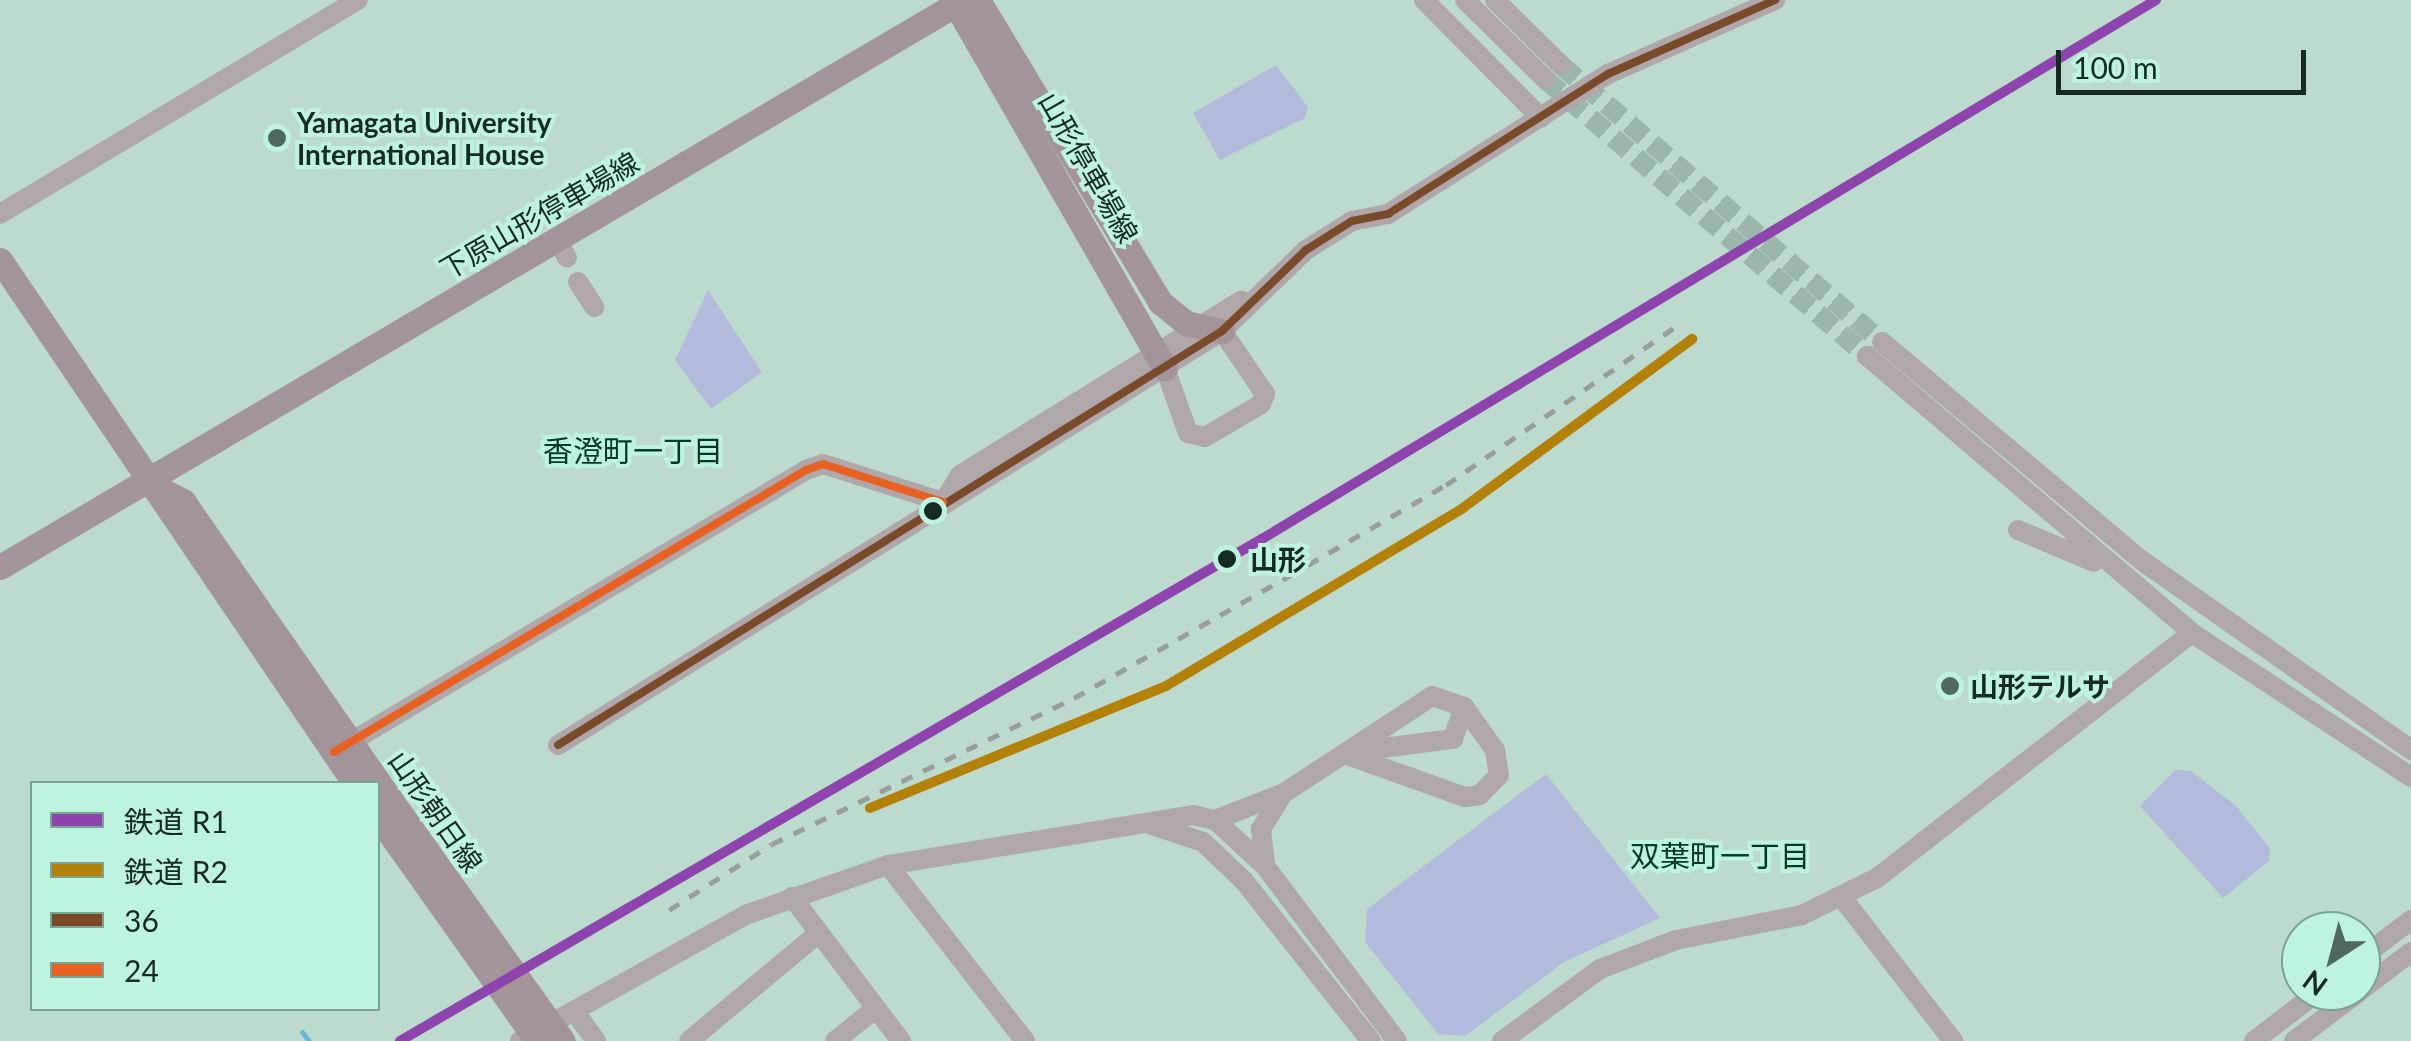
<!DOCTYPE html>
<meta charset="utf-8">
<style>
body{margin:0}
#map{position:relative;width:2411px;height:1041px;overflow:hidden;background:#bddacf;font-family:Lato,"Noto Sans JP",sans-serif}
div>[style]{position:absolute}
.green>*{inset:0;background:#b2bbdc}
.stream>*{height:5px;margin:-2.5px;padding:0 2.5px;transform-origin:2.5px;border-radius:2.5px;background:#66bad6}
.minor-tunnel>*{height:20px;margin-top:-10px;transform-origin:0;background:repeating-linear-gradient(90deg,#9bb7ad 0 20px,transparent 0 30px)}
.minor>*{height:20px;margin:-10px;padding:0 10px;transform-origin:10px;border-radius:10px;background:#b0a7ab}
.major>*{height:25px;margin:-12.5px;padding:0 12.5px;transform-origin:12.5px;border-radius:12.5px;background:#a3949c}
.rail>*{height:5px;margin-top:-2.5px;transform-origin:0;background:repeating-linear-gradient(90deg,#999e9d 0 12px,transparent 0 24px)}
.major-bridge>*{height:25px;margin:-12.5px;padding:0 12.5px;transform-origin:12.5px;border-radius:12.5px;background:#a3949c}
.bus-1>*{height:8px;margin:-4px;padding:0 4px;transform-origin:4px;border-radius:4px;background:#7a4b2a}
.bus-2>*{height:8px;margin:-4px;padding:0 4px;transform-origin:4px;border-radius:4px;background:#e76222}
.rail-1>*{height:10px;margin:-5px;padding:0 5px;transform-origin:5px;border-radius:5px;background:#8e44ad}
.rail-2>*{height:10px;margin:-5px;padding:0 5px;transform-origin:5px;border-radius:5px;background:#b3810a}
.dots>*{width:28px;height:28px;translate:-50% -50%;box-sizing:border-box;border:5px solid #bef4df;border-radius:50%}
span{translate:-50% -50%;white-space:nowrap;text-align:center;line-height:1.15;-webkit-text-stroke:8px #bef4df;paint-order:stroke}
.poi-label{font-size:28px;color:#152a23;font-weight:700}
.left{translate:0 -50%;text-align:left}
.street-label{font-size:28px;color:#152a23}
.stop-label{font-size:28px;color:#152a23;font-weight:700}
.neighbourhood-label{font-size:30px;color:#003829}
.legend{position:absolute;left:30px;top:781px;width:350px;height:230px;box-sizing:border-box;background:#bef4df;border:2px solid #7aa394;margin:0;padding:12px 18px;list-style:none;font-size:30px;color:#152a23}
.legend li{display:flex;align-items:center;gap:20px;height:50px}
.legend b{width:50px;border:2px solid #7aa394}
.north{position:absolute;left:2281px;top:911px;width:100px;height:100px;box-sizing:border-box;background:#bef4df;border:2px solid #7aa394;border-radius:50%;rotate:216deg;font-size:28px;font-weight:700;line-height:40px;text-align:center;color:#152a23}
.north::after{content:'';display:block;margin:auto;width:35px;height:45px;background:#50685f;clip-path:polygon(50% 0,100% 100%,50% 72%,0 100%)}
.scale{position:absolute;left:2056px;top:50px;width:250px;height:45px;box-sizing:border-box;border:5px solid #152a23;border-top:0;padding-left:12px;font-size:30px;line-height:35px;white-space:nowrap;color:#152a23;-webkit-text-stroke:8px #bef4df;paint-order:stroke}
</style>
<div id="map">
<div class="green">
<div style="clip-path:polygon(1276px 65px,1308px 107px,1305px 118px,1220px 160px,1193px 113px)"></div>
<div style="clip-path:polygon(708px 290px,762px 372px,711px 409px,675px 360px)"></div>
<div style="clip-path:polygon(2175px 770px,2191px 771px,2235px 805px,2270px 848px,2269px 861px,2223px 898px,2140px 806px)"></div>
<div style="clip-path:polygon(1546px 774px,1660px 918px,1564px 962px,1465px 1036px,1438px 1034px,1365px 942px,1367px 909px)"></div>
</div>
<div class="stream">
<div style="left:302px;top:1032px;width:11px;rotate:52deg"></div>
</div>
<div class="minor-tunnel">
<div style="left:1561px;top:65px;width:424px;rotate:40.8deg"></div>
<div style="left:1545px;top:79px;width:425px;rotate:40.7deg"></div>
</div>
<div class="minor">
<div style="left:1424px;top:0;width:166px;rotate:45.2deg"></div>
<div style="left:1465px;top:0;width:112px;rotate:44.6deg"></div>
<div style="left:1495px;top:0;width:93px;rotate:44.6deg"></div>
<div style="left:0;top:214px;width:417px;rotate:-30.9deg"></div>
<div style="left:557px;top:239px;width:21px;rotate:62deg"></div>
<div style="left:578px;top:282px;width:30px;rotate:57deg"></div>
<div style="left:1882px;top:342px;width:339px;rotate:40.1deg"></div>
<div style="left:2141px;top:560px;width:330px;rotate:35.1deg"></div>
<div style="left:1867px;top:356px;width:427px;rotate:40.4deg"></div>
<div style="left:2192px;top:633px;width:262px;rotate:33.3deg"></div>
<div style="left:1165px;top:368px;width:69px;rotate:70.5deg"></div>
<div style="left:1188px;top:433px;width:17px;rotate:13deg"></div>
<div style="left:1205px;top:437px;width:65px;rotate:-30.5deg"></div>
<div style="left:1261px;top:404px;width:11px;rotate:-68deg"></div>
<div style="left:1265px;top:394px;width:76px;rotate:-124.3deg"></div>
<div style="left:947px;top:496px;width:25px;rotate:-58deg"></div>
<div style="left:960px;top:475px;width:331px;rotate:-31.8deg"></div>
<div style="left:2018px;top:530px;width:82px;rotate:22.8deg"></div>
<div style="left:558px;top:745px;width:782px;rotate:-31.94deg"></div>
<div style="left:1222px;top:331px;width:117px;rotate:-44deg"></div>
<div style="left:1306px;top:250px;width:54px;rotate:-32.2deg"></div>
<div style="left:1352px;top:221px;width:37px;rotate:-11deg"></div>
<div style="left:1388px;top:214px;width:261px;rotate:-32.5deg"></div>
<div style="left:1608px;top:74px;width:183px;rotate:-23.9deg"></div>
<div style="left:339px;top:749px;width:544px;rotate:-30.86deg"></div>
<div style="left:806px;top:470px;width:18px;rotate:-19deg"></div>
<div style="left:823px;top:464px;width:126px;rotate:17.6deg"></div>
<div style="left:1367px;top:750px;width:87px;rotate:-7.3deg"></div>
<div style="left:1453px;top:739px;width:34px;rotate:-71deg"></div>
<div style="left:1215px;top:820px;width:74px;rotate:-21.4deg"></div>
<div style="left:1284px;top:793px;width:177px;rotate:-33.2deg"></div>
<div style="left:1432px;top:696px;width:34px;rotate:19deg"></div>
<div style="left:1464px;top:707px;width:53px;rotate:54.2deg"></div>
<div style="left:1495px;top:750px;width:25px;rotate:81deg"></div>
<div style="left:1499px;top:775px;width:28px;rotate:134deg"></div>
<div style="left:1480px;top:795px;width:15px;rotate:172deg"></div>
<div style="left:1465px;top:797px;width:122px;rotate:-160.4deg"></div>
<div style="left:1149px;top:824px;width:57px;rotate:18.4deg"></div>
<div style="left:1203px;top:842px;width:57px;rotate:43.6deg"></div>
<div style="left:1244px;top:881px;width:204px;rotate:51.6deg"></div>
<div style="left:1265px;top:863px;width:34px;rotate:-97deg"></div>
<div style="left:1261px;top:829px;width:36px;rotate:-58deg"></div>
<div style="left:888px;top:865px;width:223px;rotate:52.1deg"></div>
<div style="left:792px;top:897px;width:181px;rotate:52.9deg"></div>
<div style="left:1843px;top:899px;width:180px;rotate:52.2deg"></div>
<div style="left:2361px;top:958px;width:63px;rotate:-37.2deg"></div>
<div style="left:2361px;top:990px;width:63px;rotate:-37.2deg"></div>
<div style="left:575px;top:1012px;width:36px;rotate:54deg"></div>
<div style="left:520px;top:1041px;width:258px;rotate:-29.2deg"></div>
<div style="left:745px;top:915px;width:151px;rotate:-19.3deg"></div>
<div style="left:888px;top:865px;width:309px;rotate:-9.3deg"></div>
<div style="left:1193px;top:815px;width:23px;rotate:13deg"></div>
<div style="left:1215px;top:820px;width:68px;rotate:42.6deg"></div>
<div style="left:1265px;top:866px;width:219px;rotate:53deg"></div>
<div style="left:689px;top:1041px;width:165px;rotate:-39.8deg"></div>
<div style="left:835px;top:1041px;width:51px;rotate:-38.7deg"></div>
<div style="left:1502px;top:1041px;width:122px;rotate:-36.3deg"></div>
<div style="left:1600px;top:969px;width:81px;rotate:-20.9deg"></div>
<div style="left:1676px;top:940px;width:128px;rotate:-11.2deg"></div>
<div style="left:1802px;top:915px;width:84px;rotate:-26.3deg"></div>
<div style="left:1877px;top:878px;width:399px;rotate:-37.9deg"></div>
<div style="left:2254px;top:1041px;width:82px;rotate:-37.6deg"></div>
<div style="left:2294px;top:1041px;width:83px;rotate:-37.1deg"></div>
</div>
<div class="major">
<div style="left:953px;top:0;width:425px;rotate:60.1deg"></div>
<div style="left:978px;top:0;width:353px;rotate:58.9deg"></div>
<div style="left:1160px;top:302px;width:33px;rotate:39deg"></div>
<div style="left:1186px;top:323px;width:37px;rotate:13deg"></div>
<div style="left:0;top:260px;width:633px;rotate:55.88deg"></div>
<div style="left:146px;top:482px;width:42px;rotate:27.2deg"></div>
<div style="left:183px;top:501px;width:359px;rotate:55.2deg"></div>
<div style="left:0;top:567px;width:1118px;rotate:-30.49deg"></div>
</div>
<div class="rail">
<div style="left:1604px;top:405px;width:110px;rotate:-36.9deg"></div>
<div style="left:669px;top:910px;width:122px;rotate:-32.7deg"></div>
<div style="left:772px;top:844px;width:335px;rotate:-25.8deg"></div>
<div style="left:1074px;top:698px;width:245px;rotate:-29.6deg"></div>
<div style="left:1287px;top:577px;width:184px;rotate:-30.1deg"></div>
<div style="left:1446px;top:485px;width:285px;rotate:-34.6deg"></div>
</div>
<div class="major-bridge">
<div style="left:388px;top:796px;width:301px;rotate:54.5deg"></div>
<div style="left:378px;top:817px;width:275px;rotate:54.6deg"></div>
</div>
<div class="bus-1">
<div style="left:558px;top:745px;width:782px;rotate:-31.94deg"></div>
<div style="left:1222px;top:331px;width:117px;rotate:-44deg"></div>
<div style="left:1306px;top:250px;width:54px;rotate:-32.2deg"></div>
<div style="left:1352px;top:221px;width:37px;rotate:-11deg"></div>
<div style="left:1388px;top:214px;width:261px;rotate:-32.5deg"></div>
<div style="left:1608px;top:74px;width:183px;rotate:-23.9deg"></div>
</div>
<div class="bus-2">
<div style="left:334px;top:752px;width:550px;rotate:-30.86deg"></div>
<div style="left:806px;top:470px;width:18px;rotate:-19deg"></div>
<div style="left:823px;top:464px;width:126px;rotate:17.6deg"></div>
</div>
<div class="rail-1">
<div style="left:400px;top:1041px;width:998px;rotate:-30.22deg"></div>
<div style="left:1262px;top:539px;width:1044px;rotate:-31.09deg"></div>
</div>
<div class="rail-2">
<div style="left:870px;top:808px;width:320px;rotate:-22.4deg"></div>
<div style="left:1166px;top:686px;width:346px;rotate:-30.9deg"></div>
<div style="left:1463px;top:508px;width:285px;rotate:-36.4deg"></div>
</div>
<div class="dots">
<div style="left:277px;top:138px;background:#50685f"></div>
<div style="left:933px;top:511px;background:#152a23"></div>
<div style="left:1227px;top:559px;background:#152a23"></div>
<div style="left:1950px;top:686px;background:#50685f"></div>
</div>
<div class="poi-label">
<span class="left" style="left:297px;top:138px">Yamagata University<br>International House</span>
<span class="left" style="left:1970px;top:686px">山形テルサ</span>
</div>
<div class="street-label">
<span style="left:1089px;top:167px;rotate:60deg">山形停車場線</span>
<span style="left:539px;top:215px;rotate:-30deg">下原山形停車場線</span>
<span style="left:436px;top:811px;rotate:55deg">山形朝日線</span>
</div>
<div class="stop-label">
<span class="left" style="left:1250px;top:559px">山形</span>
</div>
<div class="neighbourhood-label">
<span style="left:633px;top:450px">香澄町一丁目</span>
<span style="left:1720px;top:855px">双葉町一丁目</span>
</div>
<ul class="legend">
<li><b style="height:12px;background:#8e44ad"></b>鉄道 R1</li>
<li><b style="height:12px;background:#b3810a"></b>鉄道 R2</li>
<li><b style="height:12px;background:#7a4b2a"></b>36</li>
<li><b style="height:12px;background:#e76222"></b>24</li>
</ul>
<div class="north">N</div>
<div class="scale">100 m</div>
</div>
